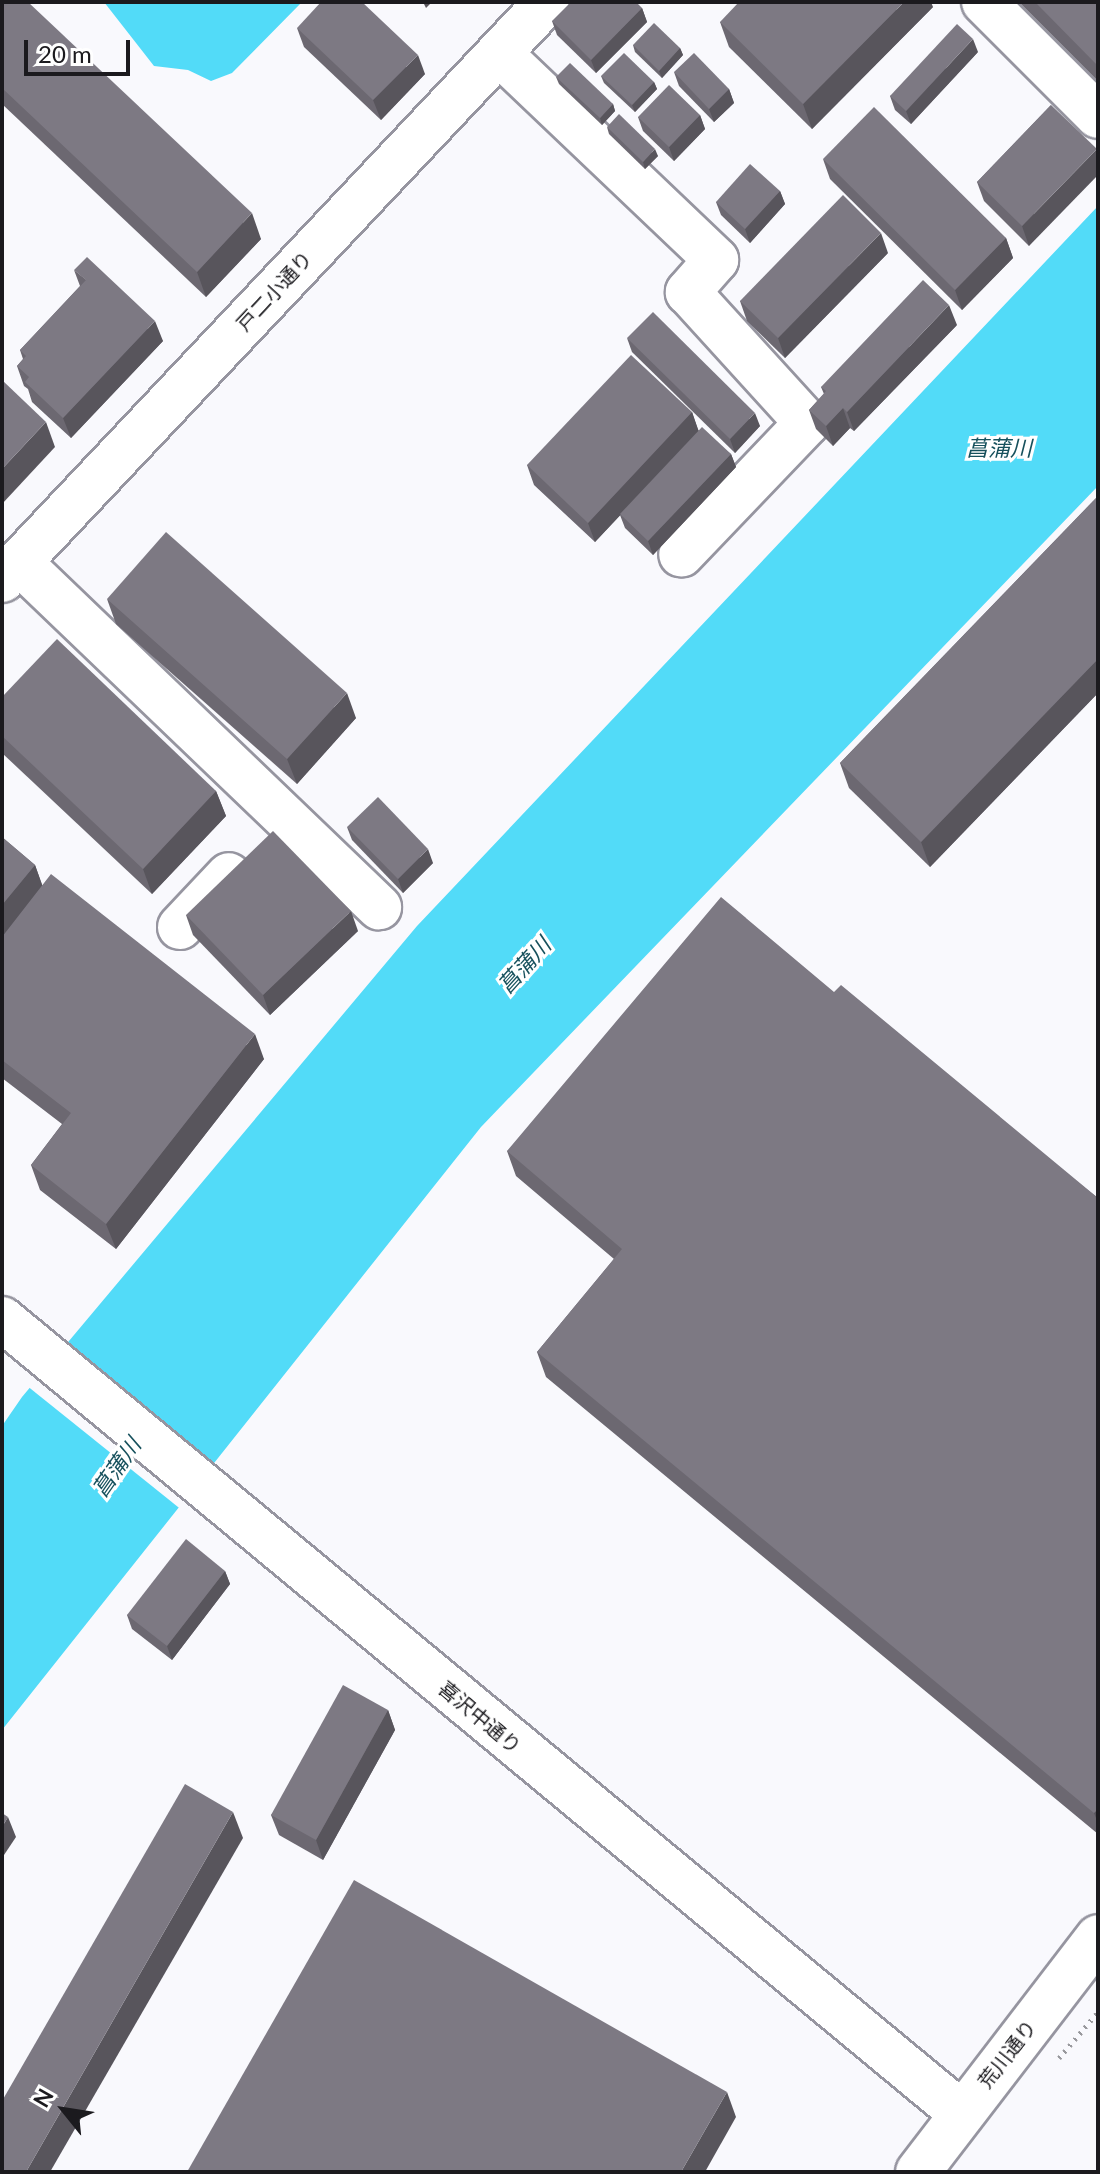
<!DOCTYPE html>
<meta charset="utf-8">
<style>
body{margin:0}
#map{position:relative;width:1100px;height:2174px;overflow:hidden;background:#f9f9fd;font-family:Lato,"Noto Sans JP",sans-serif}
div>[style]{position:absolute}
.water>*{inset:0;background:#52dbf8}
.pier>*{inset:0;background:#f9f9fd}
.path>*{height:5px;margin-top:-2.5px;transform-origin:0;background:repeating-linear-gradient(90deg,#99999d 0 2px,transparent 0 8px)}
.roads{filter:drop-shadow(2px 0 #9695a0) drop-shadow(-2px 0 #9695a0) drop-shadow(0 2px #9695a0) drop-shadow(0 -2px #9695a0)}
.minor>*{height:44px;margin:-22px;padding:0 22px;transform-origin:22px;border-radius:22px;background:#fff}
.wall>*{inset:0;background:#6c6871}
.shaded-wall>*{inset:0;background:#58555c}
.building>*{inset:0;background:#7d7983}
span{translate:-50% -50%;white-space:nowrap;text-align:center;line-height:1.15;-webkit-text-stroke:6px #fff;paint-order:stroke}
.street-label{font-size:20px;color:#1b1a1e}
.water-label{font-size:22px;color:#17515d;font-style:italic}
.frame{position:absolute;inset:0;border:4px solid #1b1a1e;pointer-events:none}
.north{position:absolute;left:24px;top:2070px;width:80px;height:80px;-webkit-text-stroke:6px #fff;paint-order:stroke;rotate:300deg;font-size:22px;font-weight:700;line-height:32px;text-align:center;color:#1b1a1e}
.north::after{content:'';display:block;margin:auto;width:28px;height:36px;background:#1b1a1e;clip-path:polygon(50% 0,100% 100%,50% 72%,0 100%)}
.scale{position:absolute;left:24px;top:40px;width:106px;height:36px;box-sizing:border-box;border:4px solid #1b1a1e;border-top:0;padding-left:10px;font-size:24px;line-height:28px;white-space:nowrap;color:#1b1a1e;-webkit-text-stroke:6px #fff;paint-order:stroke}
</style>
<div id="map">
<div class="water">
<div style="clip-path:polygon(104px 2px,302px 2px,232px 73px,211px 81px,188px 70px,154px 66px)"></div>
<div style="clip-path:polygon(1098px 206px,1098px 486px,481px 1127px,2px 1730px,2px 1426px,22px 1397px,417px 926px)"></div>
</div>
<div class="pier">
<div style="clip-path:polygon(61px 1343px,213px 1470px,183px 1511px,26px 1385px)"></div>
</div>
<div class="path">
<div style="left:1059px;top:2058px;width:60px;rotate:-49.7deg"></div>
</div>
<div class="roads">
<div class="minor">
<div style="left:984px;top:2px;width:161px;rotate:45deg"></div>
<div style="left:499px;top:53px;width:300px;rotate:43.6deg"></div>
<div style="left:716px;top:260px;width:43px;rotate:131.2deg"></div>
<div style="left:688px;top:292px;width:177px;rotate:47.7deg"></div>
<div style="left:807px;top:423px;width:182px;rotate:133.7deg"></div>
<div style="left:19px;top:562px;width:499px;rotate:43.8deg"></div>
<div style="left:2px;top:580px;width:794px;rotate:-46.68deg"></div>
<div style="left:180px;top:927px;width:71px;rotate:-46.7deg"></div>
<div style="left:2px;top:1319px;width:1244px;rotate:39.62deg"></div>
<div style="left:918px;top:2172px;width:296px;rotate:-52.5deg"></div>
</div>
</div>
<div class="wall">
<div style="clip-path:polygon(2px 2px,261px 239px,206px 297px,2px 104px)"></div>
<div style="clip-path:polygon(1019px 2px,1098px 2px,1098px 81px)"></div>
<div style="clip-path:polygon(933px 7px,812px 129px,729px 47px,720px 22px)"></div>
<div style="clip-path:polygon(642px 8px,647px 22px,596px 73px,557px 35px,552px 21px)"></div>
<div style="clip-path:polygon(297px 28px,425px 74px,381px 120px,304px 47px)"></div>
<div style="clip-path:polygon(633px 45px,680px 48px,683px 55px,662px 78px,635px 52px)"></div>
<div style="clip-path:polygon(978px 52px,911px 124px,895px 110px,890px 96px)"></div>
<div style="clip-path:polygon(674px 72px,729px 89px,734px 103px,714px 122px,679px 86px)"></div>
<div style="clip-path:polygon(601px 76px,654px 82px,657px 89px,635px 112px,604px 83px)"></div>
<div style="clip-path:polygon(556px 77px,613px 104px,615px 111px,602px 125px,559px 84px)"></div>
<div style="clip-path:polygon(1051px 105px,1029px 246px,984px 201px,977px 182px)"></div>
<div style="clip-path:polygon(700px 115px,705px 129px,674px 161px,643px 131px,638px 117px)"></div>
<div style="clip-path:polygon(607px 127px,658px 156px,645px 169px,609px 134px)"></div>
<div style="clip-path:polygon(823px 159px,1006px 238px,1013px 258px,962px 310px,830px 179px)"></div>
<div style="clip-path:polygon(780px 191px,785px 204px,750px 243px,721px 215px,716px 202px)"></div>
<div style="clip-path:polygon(888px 253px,785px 358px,747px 321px,740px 301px)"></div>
<div style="clip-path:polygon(74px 270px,163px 341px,71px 438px,32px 402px,28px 389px,24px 386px,17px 366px,23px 359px,20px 350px,80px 286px)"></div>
<div style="clip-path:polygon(957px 325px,854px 431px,850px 428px,833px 446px,816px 429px,809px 410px,824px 394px,821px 387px)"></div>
<div style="clip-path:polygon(627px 338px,760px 426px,735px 453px,632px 352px)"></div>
<div style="clip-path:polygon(692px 412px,698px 430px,731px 454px,736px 467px,653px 555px,625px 528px,620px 515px,595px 542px,534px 485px,527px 465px)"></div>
<div style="clip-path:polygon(1098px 496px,1098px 693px,930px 867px,849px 788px,840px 763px)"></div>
<div style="clip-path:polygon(107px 599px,356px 718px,297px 784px,116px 624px)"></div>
<div style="clip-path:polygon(2px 697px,216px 791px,226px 816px,152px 894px,2px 753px)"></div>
<div style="clip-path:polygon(347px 827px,433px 863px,403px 893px,352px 840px)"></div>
<div style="clip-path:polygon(2px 837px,35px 865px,42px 885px,264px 1059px,116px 1249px,40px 1190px,31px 1165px,62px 1124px,2px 1078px)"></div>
<div style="clip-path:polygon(186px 915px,358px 931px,270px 1015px,193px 935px)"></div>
<div style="clip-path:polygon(834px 992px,1098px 1198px,1098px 1834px,546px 1377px,537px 1352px,614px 1259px,516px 1176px,507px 1151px)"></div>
<div style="clip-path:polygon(225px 1571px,230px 1584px,172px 1660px,132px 1629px,127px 1615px)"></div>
<div style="clip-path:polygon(388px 1710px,395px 1730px,323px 1860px,279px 1835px,271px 1815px)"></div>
</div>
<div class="shaded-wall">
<div style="clip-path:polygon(423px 2px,432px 2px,426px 8px)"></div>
<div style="clip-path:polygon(904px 2px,931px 2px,933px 7px,812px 129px,803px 104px)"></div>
<div style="clip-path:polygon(642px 8px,647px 22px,596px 73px,591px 60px)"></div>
<div style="clip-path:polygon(973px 39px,978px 52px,911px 124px,906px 111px)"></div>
<div style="clip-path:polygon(680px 48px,683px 55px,662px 78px,659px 71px)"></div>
<div style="clip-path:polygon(418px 55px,425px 74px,381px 120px,373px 100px)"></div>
<div style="clip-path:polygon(654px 82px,657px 89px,635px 112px,632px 105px)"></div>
<div style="clip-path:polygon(729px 89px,734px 103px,714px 122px,709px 109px)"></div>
<div style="clip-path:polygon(613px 104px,615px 111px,602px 125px,600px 118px)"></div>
<div style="clip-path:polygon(700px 115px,705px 129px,674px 161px,669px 147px)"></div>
<div style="clip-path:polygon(655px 149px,658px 156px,645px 169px,643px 162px)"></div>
<div style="clip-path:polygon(1097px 149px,1098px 153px,1098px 175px,1029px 246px,1022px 226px)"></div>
<div style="clip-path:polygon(780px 191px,785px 204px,750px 243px,745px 229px)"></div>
<div style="clip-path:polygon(252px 213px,261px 239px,206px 297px,197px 272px)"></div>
<div style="clip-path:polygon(881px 233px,888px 253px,785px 358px,778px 338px)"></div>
<div style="clip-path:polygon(1006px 238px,1013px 258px,962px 310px,955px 290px)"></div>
<div style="clip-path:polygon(949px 305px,957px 325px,854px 431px,847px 412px)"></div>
<div style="clip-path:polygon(155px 321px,163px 341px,71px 438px,63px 418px)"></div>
<div style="clip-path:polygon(843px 408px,850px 428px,833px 446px,826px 426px)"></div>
<div style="clip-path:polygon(692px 412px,699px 432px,595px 542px,588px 523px)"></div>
<div style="clip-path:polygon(755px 413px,760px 426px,735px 453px,730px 439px)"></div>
<div style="clip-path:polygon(46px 422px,55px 447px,2px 504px,2px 469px)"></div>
<div style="clip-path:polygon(731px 454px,736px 467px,653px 555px,648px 541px)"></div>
<div style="clip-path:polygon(1098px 659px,1098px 693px,930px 867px,921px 842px)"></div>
<div style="clip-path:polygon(347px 693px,356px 718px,297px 784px,287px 759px)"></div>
<div style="clip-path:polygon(216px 791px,226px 816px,152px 894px,143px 869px)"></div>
<div style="clip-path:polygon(428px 849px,433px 863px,403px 893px,398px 879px)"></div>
<div style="clip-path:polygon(35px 865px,44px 890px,2px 941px,2px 905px)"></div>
<div style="clip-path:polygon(351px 911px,358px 931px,270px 1015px,263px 995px)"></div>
<div style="clip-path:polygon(255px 1034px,264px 1059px,116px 1249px,106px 1224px)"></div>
<div style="clip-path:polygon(225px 1571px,230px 1584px,172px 1660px,167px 1646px)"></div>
<div style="clip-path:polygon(388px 1710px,395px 1730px,323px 1860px,316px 1840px)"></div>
<div style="clip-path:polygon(1098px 1809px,1098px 1823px,1094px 1813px)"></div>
<div style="clip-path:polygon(233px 1812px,243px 1838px,50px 2172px,26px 2172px)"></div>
<div style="clip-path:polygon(8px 1817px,16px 1837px,2px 1858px,2px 1827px)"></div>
<div style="clip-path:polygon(727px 2092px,736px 2117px,705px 2172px,681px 2172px)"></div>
</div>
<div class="building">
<div style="clip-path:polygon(2px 2px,28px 2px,252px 213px,197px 272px,2px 88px)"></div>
<div style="clip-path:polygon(321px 2px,362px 2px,418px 55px,373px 100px,297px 28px)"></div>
<div style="clip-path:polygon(571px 2px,636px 2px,642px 8px,591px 60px,552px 21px)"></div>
<div style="clip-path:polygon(739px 2px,904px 2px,803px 104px,720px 22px)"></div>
<div style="clip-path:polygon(1035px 2px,1098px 2px,1098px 66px)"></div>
<div style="clip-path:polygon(654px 23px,680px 48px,659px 71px,633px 45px)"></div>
<div style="clip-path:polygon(957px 24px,973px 39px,906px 111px,890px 96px)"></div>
<div style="clip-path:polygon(624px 53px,654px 82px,632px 105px,601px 76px)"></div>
<div style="clip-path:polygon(694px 53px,729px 89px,709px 109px,674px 72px)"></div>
<div style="clip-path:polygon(570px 63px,613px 104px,600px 118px,556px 77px)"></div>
<div style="clip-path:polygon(669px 85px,700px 115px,669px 147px,638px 117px)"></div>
<div style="clip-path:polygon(1051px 105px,1097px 149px,1022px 226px,977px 182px)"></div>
<div style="clip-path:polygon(874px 107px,1006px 238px,955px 290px,823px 159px)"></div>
<div style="clip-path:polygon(619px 114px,655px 149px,643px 162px,607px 127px)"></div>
<div style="clip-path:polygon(750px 164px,780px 191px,745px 229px,716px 202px)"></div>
<div style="clip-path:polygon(843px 195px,881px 233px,778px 338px,740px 301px)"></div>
<div style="clip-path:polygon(87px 257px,155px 321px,63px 418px,25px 382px,29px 377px,17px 366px,26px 356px,20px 350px,86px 280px,74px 270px)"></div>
<div style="clip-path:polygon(923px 280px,949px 305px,847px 412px,843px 408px,826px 426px,809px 410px,826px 391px,821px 387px)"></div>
<div style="clip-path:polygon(653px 312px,755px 413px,730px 439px,627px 338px)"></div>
<div style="clip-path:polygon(631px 355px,692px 412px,588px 523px,527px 465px)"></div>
<div style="clip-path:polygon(2px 380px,46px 422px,2px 469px)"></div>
<div style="clip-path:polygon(702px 427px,731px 454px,648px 541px,620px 514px)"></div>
<div style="clip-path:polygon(1098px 496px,1098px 659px,921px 842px,840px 763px)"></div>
<div style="clip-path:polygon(166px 532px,347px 693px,287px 759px,107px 599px)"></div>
<div style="clip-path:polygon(57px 639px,216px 791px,143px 869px,2px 736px,2px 697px)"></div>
<div style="clip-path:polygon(378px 797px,428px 849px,398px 879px,347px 827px)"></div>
<div style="clip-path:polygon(273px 831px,351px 911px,263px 995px,186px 915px)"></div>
<div style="clip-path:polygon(2px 837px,35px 865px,2px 905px)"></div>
<div style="clip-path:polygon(51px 874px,255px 1034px,106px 1224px,31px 1165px,71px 1113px,2px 1060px,2px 937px)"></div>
<div style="clip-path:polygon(721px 897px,834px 992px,841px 985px,1098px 1198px,1098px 1809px,1094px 1813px,537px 1352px,622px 1249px,507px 1151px)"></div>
<div style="clip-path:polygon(186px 1539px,225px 1571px,167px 1646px,127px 1615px)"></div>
<div style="clip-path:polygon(343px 1685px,388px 1710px,316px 1840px,271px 1815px)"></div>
<div style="clip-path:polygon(185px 1784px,233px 1812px,26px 2172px,2px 2172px,2px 2101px)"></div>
<div style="clip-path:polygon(2px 1813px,8px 1817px,2px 1827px)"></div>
<div style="clip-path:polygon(354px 1880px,727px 2092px,681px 2172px,187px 2172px)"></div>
</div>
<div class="street-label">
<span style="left:274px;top:291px;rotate:-47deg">戸二小通り</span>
<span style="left:480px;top:1717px;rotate:40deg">喜沢中通り</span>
<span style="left:1007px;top:2054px;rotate:-52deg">荒川通り</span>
</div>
<div class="water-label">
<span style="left:999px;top:448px">菖蒲川</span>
<span style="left:524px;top:965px;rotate:-48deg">菖蒲川</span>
<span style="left:116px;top:1467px;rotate:-55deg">菖蒲川</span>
</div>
<div class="frame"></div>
<div class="north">N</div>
<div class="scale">20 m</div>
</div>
